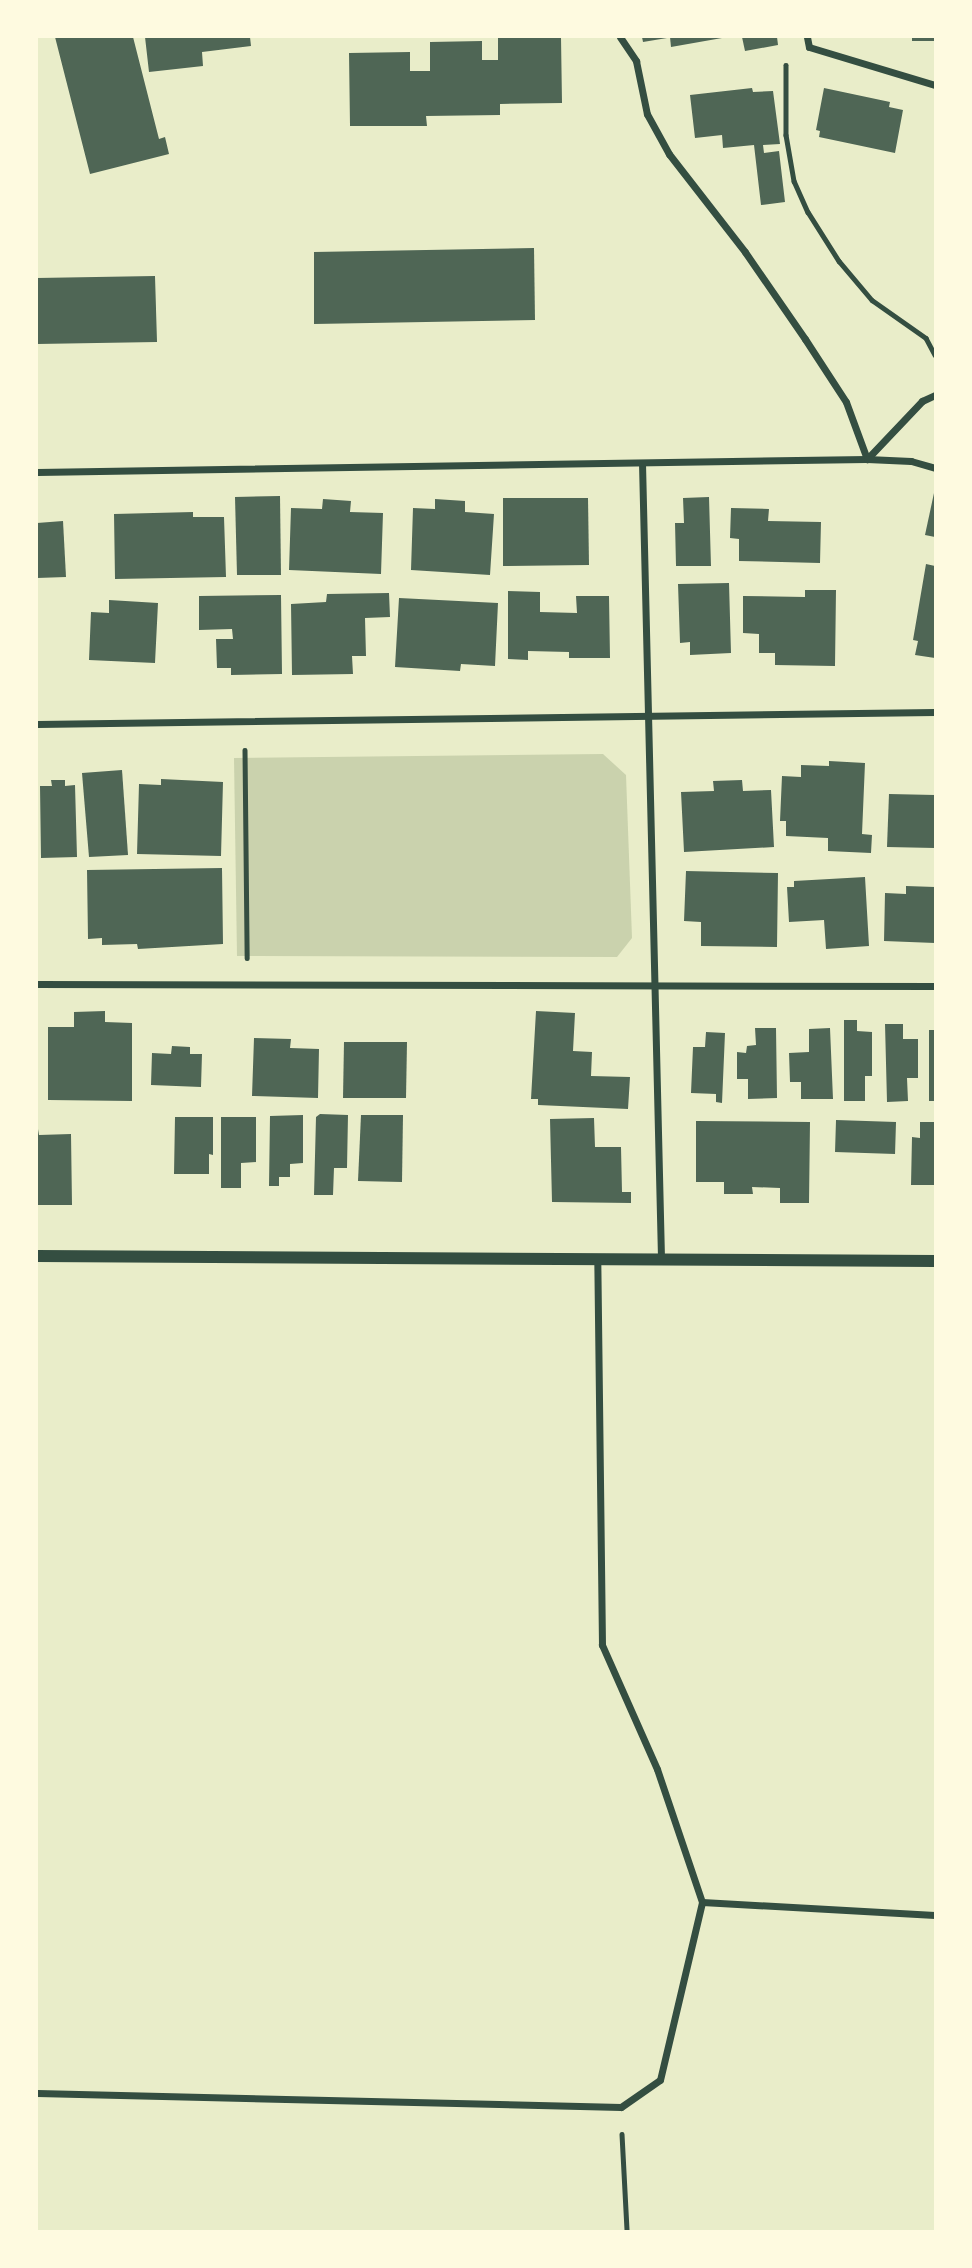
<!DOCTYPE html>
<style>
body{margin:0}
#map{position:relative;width:972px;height:2268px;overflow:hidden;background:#e9edc9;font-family:"Public Sans",sans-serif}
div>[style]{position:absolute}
.green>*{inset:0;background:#cad2ad}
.building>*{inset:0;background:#4f6655}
.path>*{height:4.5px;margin:-2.25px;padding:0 2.25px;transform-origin:2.25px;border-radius:2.25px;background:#344e41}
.minor>*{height:7px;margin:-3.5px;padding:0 3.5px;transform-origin:3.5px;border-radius:3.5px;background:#344e41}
.tertiary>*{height:12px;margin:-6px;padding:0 6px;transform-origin:6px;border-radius:6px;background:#344e41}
span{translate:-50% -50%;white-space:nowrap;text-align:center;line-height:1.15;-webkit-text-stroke:5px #fefae0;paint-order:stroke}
.frame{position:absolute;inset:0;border:38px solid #fefae0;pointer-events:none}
</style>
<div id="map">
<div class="green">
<div style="clip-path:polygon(603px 754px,626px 775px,632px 938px,617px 957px,237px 956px,234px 758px)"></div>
</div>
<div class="building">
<div style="clip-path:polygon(55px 37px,133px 37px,159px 139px,165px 137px,169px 154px,90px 174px)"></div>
<div style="clip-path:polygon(145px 37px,250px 37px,251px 46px,202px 52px,203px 66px,149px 72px)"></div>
<div style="clip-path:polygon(498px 37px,561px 37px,562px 103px,500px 104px,500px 115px,426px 116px,427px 126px,350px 126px,349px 53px,410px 52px,410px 71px,430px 71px,430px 42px,482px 41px,482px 60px,498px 60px)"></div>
<div style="clip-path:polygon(642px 37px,667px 37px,667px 38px,643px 42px)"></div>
<div style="clip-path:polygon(670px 37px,722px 37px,722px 38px,671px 47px)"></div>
<div style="clip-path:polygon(742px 37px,777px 37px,778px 45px,745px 51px)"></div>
<div style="clip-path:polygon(912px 37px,935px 37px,935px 41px,912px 41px)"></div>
<div style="clip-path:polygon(752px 88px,753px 92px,773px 91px,780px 144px,763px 145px,764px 153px,779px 151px,785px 202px,761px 205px,754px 145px,723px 148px,722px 135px,695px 138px,690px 95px)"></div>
<div style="clip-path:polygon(824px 88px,890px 102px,889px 107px,903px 110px,895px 153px,819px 137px,820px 131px,816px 130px)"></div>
<div style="clip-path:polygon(534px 248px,535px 320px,314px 324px,314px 252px)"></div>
<div style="clip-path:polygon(155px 276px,157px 342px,37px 344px,37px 278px)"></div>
<div style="clip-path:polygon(934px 493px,935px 493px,935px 537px,925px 535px)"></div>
<div style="clip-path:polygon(280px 496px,281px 575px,237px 575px,235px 497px)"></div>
<div style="clip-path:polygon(709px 497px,711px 566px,676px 566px,675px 523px,684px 523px,683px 498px)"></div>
<div style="clip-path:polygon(503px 498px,588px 498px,589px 565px,503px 566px)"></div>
<div style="clip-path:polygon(323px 499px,351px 501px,350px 512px,383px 513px,381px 574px,289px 570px,291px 508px,322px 509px)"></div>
<div style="clip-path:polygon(435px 499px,465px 501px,465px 512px,494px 514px,490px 575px,411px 570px,413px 508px,435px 509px)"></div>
<div style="clip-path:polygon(731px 508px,769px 509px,768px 521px,821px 522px,820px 563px,739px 561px,739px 539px,730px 538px)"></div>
<div style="clip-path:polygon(193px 512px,193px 517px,224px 517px,226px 577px,115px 579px,114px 514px)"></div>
<div style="clip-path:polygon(63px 521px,66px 577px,37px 578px,37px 523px)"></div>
<div style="clip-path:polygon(926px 564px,935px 566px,935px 658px,915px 655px,918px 641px,913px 640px)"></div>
<div style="clip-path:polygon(729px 583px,731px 653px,690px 655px,690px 642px,680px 643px,678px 584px)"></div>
<div style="clip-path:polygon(805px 590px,836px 590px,835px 666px,775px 665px,775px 653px,759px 653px,759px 634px,743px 633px,743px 596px,805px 597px)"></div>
<div style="clip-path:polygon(508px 591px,540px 592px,540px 612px,577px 613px,576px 596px,609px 596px,610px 658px,569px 658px,569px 652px,528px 651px,528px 660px,508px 659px)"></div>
<div style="clip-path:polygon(389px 593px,390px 617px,365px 618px,366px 656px,352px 656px,353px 674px,292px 675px,291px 604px,326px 602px,327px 594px)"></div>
<div style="clip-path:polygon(281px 595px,282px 674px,231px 675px,231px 668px,217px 668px,216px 639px,233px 639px,232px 629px,199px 630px,199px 596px)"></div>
<div style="clip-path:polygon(399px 598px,498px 603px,495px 666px,461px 664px,460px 671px,395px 667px)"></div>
<div style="clip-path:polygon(109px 600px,158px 603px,155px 663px,89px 660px,91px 612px,109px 613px)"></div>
<div style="clip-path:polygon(829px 761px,865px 763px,862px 834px,872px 835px,871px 853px,828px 851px,828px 838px,786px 836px,786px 821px,780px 821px,782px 776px,801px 777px,801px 765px,829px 766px)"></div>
<div style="clip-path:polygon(122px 770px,128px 855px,89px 857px,82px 773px)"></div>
<div style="clip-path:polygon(161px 779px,223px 782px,221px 856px,137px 854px,139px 784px,161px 785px)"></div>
<div style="clip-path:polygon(51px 780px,65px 780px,65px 786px,75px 785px,77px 857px,41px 858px,40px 786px,52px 786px)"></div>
<div style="clip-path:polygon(742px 780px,743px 791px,771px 790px,774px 847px,684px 852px,681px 792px,714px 791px,713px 781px)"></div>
<div style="clip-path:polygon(889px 794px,935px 795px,935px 848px,887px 847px)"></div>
<div style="clip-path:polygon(222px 868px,223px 944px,138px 949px,137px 944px,102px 945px,102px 938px,88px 939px,87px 870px)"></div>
<div style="clip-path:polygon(686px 871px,778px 873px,777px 947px,701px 946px,701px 922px,684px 921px)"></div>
<div style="clip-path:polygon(865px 877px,869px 946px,826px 949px,824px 920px,789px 922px,787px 887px,794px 887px,794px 881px)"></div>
<div style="clip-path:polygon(906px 886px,935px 887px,935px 943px,884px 941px,885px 893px,906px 894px)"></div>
<div style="clip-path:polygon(105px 1011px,105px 1022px,132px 1023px,132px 1101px,48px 1100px,48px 1027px,74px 1027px,74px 1012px)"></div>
<div style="clip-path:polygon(536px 1011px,575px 1013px,573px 1051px,592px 1052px,591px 1076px,630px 1077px,628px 1109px,538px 1105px,538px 1099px,531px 1099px)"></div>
<div style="clip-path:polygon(844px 1020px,857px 1020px,857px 1031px,872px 1032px,872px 1076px,865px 1076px,865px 1101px,844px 1101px)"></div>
<div style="clip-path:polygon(885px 1024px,903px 1024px,903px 1039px,918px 1039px,918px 1078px,907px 1078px,908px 1101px,887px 1102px)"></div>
<div style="clip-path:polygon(755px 1028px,776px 1028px,777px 1098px,748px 1099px,748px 1079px,737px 1079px,737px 1052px,746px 1053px,747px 1046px,756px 1045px)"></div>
<div style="clip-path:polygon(830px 1028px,833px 1099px,801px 1099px,801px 1082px,790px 1082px,789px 1053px,809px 1052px,809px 1029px)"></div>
<div style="clip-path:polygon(929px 1030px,935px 1030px,935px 1101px,929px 1101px)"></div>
<div style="clip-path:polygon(706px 1032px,725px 1033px,722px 1103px,716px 1102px,716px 1094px,691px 1093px,693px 1047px,705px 1047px)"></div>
<div style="clip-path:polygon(254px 1038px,291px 1039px,290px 1048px,319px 1049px,318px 1098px,252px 1096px)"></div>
<div style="clip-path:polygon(344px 1042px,407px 1042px,406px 1098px,343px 1098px)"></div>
<div style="clip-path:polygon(172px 1046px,190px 1047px,190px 1054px,202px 1054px,201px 1087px,151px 1085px,152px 1053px,171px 1054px)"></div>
<div style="clip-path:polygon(320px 1114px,348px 1115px,347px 1168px,334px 1168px,333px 1195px,314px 1195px,316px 1117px)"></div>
<div style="clip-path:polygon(303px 1115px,303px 1163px,290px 1164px,290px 1177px,279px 1177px,279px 1186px,269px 1186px,270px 1116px)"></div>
<div style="clip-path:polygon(361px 1115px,403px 1115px,402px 1182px,358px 1181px)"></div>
<div style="clip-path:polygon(175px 1117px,213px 1117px,213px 1155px,209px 1154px,209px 1174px,174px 1174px)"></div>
<div style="clip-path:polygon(221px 1117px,256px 1117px,256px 1162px,241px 1163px,241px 1188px,221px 1188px)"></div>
<div style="clip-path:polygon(594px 1118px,595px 1147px,621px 1147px,622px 1192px,631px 1192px,631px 1203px,552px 1202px,550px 1119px)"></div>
<div style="clip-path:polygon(836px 1120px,896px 1122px,895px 1154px,835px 1152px)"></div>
<div style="clip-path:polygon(696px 1121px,810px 1122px,809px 1203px,780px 1203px,780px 1188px,752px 1187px,753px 1194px,724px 1194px,724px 1182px,696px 1182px)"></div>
<div style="clip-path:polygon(920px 1122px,935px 1122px,935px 1185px,911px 1185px,912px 1137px,920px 1138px)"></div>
<div style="clip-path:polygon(37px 1123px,39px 1135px,71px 1134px,72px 1205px,37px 1205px)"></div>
</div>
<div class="path">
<div style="left:786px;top:65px;width:70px;rotate:90deg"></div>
<div style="left:786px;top:135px;width:47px;rotate:80.1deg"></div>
<div style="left:794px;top:181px;width:34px;rotate:66deg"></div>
<div style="left:808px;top:212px;width:58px;rotate:57.7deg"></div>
<div style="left:839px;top:261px;width:51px;rotate:49.8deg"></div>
<div style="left:872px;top:300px;width:66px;rotate:35.1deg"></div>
<div style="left:926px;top:338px;width:19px;rotate:62deg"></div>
<div style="left:245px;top:750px;width:208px;rotate:89.4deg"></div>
<div style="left:622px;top:2134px;width:97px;rotate:87deg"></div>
</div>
<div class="minor">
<div style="left:620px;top:37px;width:29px;rotate:56deg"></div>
<div style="left:636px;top:61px;width:54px;rotate:78.3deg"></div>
<div style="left:647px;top:114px;width:46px;rotate:61.2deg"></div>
<div style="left:669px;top:154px;width:124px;rotate:52.2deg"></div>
<div style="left:745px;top:252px;width:106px;rotate:55.4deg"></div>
<div style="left:805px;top:339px;width:75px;rotate:56.9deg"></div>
<div style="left:846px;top:402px;width:61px;rotate:69.8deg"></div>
<div style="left:867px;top:459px;width:80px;rotate:-46.5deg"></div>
<div style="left:922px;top:401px;width:14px;rotate:-25deg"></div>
<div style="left:807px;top:37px;width:10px;rotate:79deg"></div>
<div style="left:809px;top:47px;width:132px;rotate:16.8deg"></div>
<div style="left:642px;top:463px;width:797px;rotate:88.63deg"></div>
<div style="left:37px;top:472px;width:830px;rotate:-0.9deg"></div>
<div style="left:867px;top:459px;width:44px;rotate:2.6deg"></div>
<div style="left:911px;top:461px;width:25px;rotate:16deg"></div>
<div style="left:37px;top:724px;width:898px;rotate:-0.77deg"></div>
<div style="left:37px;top:984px;width:898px;rotate:0.13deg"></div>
<div style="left:702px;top:1902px;width:233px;rotate:3.2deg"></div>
<div style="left:37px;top:2093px;width:584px;rotate:1.37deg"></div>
<div style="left:621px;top:2107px;width:47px;rotate:-34.7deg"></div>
<div style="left:660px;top:2080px;width:183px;rotate:-76.7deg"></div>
<div style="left:702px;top:1902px;width:140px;rotate:-108.7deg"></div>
<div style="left:657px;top:1769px;width:136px;rotate:-113.9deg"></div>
<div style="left:602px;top:1645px;width:386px;rotate:-90.7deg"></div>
</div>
<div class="tertiary">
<div style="left:37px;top:1256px;width:898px;rotate:0.32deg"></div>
</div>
<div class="frame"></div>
</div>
